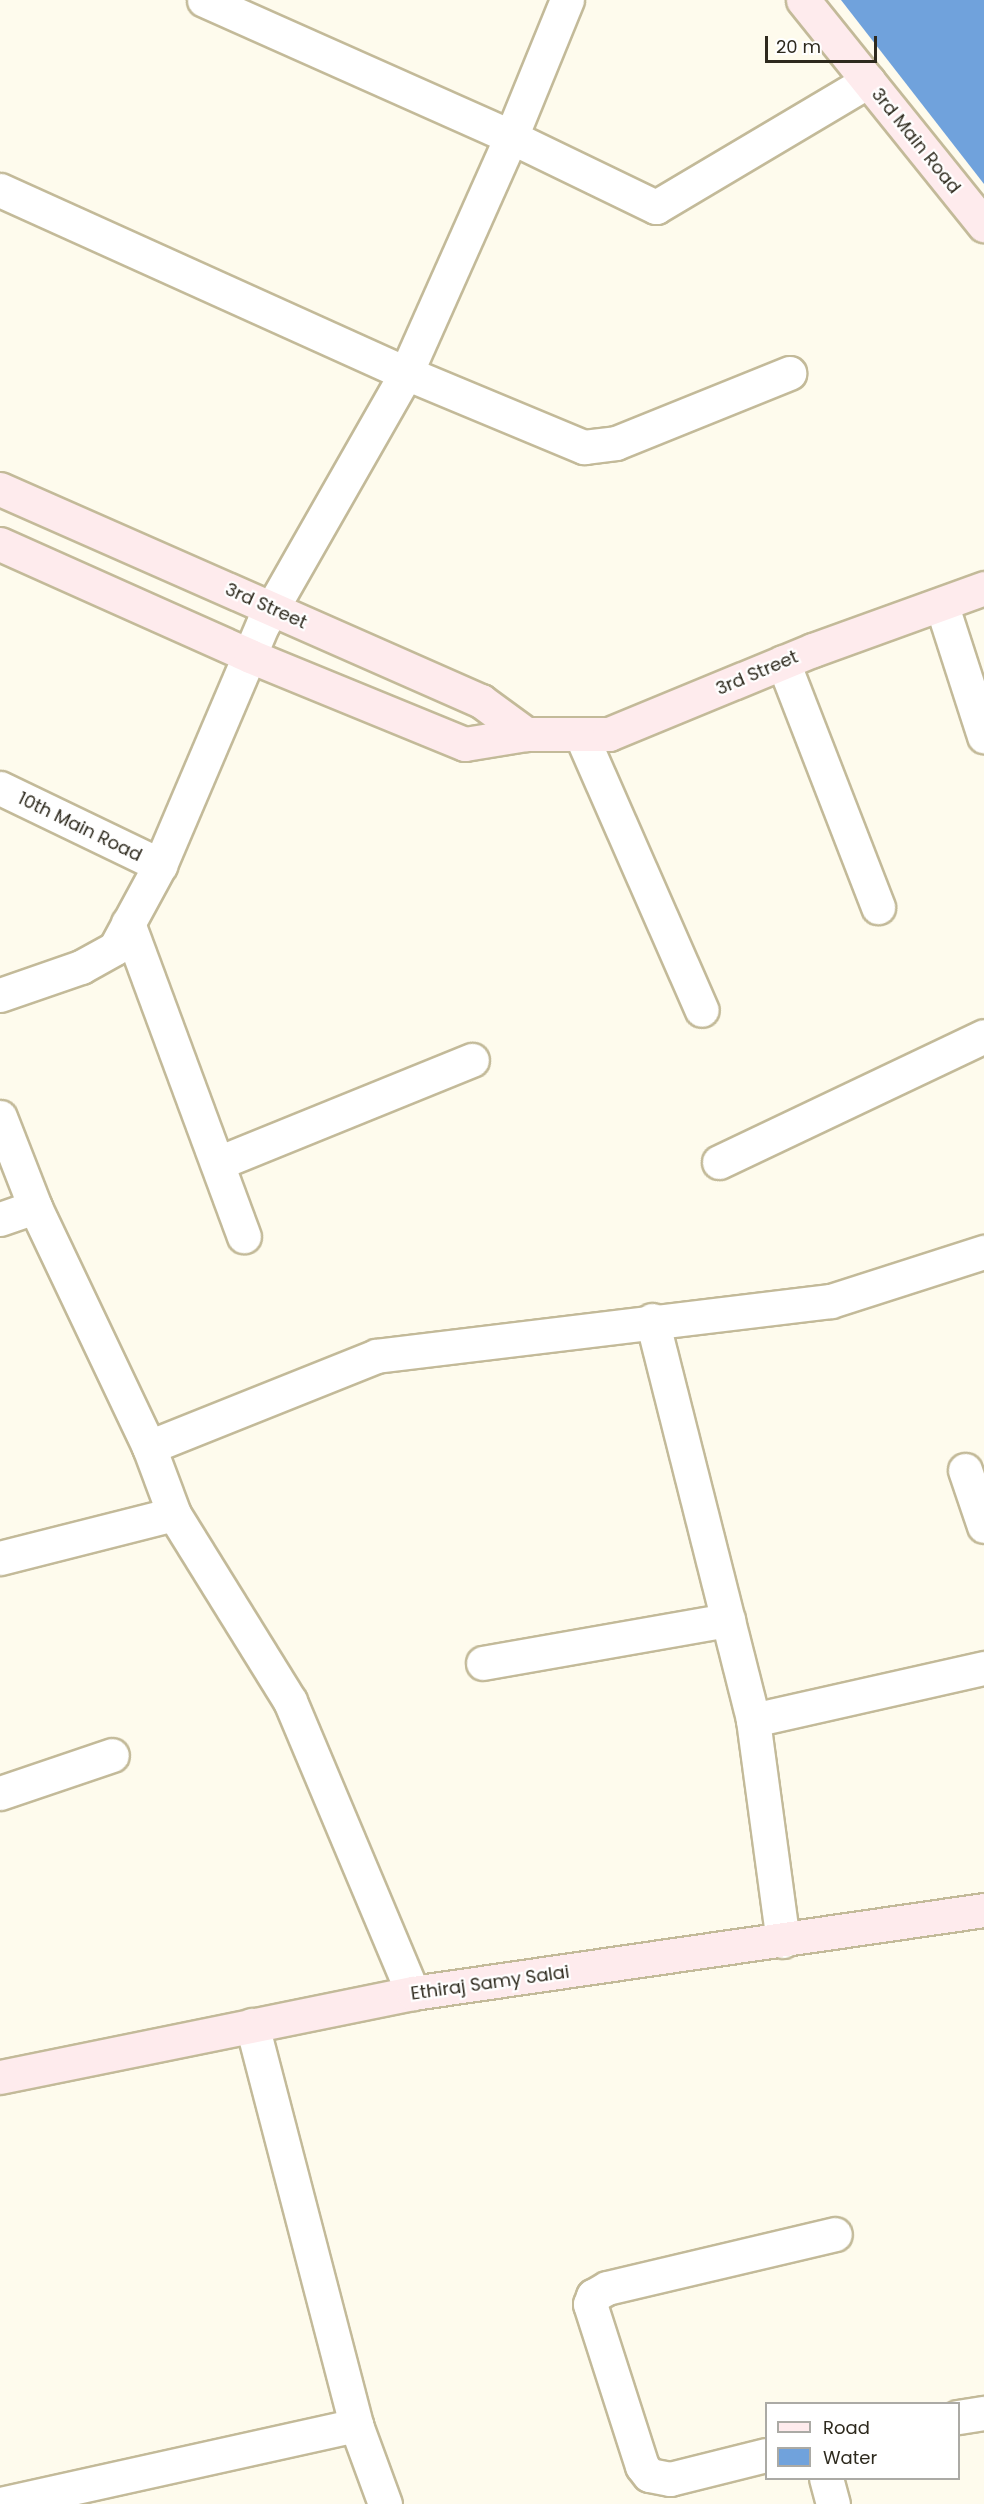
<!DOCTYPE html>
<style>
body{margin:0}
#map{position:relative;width:984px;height:2504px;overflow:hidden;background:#fefbed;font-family:Poppins,sans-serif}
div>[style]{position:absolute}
.water>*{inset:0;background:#70a2dc}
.roads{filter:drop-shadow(2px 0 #c3ba99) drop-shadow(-2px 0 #c3ba99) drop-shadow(0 2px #c3ba99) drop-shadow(0 -2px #c3ba99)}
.street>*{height:33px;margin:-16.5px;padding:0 16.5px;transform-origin:16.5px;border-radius:16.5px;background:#fff}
.secondary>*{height:33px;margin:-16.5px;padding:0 16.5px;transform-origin:16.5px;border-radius:16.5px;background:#feebed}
span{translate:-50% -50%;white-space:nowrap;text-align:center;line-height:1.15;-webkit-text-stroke:4.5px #fff;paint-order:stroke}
.street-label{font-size:18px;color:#2e2a1e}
.legend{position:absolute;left:765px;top:2402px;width:195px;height:78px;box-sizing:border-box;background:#fff;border:2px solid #abaaa5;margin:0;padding:8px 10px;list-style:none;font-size:18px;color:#2e2a1e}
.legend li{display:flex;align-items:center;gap:12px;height:30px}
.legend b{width:30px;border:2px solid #abaaa5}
.scale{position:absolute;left:765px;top:36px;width:112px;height:27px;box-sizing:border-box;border:3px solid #2e2a1e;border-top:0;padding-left:8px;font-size:18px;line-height:21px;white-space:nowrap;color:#2e2a1e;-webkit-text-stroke:4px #fff;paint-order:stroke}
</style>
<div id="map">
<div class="water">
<div style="clip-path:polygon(841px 0,984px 0,984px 184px)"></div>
</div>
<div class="roads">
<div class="street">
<div style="left:204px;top:0;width:336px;rotate:24deg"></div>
<div style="left:511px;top:137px;width:161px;rotate:25.8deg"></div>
<div style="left:656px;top:207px;width:247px;rotate:-30.7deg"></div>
<div style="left:0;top:190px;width:445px;rotate:24.3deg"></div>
<div style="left:406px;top:373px;width:193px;rotate:22.6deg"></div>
<div style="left:584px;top:447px;width:32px;rotate:-7deg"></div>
<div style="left:616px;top:443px;width:187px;rotate:-22deg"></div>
<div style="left:942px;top:606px;width:137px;rotate:72.1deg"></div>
<div style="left:783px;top:662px;width:263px;rotate:68.8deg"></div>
<div style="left:581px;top:735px;width:300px;rotate:66.3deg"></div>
<div style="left:0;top:788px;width:178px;rotate:25.7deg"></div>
<div style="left:128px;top:923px;width:334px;rotate:69.7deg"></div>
<div style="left:0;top:995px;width:86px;rotate:-19.1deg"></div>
<div style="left:81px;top:967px;width:39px;rotate:-29deg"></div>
<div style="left:115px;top:948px;width:94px;rotate:-61.5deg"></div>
<div style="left:160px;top:865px;width:262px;rotate:-66.9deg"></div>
<div style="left:263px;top:624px;width:289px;rotate:-60.3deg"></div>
<div style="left:406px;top:373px;width:258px;rotate:-66deg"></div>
<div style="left:511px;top:137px;width:148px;rotate:-67.8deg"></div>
<div style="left:0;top:1117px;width:97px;rotate:68.7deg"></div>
<div style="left:35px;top:1207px;width:266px;rotate:64.6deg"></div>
<div style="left:149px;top:1447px;width:72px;rotate:69.5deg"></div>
<div style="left:174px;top:1514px;width:220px;rotate:58.2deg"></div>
<div style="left:290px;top:1701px;width:317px;rotate:67.2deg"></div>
<div style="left:719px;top:1162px;width:293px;rotate:-25.4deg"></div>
<div style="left:218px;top:1163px;width:274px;rotate:-22.1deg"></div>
<div style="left:0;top:1219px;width:37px;rotate:-19deg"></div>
<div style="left:652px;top:1320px;width:413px;rotate:75.8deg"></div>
<div style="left:753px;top:1720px;width:223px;rotate:82.3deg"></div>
<div style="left:149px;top:1447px;width:245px;rotate:-21.8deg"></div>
<div style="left:376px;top:1356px;width:458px;rotate:-6.9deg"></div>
<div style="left:831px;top:1301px;width:161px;rotate:-17.8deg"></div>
<div style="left:965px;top:1470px;width:59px;rotate:71.3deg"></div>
<div style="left:0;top:1558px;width:179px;rotate:-14.2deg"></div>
<div style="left:483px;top:1663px;width:249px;rotate:-10deg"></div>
<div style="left:753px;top:1720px;width:237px;rotate:-12.7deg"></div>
<div style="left:0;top:1793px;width:118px;rotate:-18.7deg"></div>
<div style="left:252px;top:2025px;width:413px;rotate:75.4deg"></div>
<div style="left:356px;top:2425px;width:84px;rotate:69.8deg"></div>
<div style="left:958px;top:2417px;width:26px;rotate:-9deg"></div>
<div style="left:766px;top:2455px;width:99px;rotate:166deg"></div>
<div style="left:670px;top:2479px;width:21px;rotate:-169deg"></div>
<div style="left:649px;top:2475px;width:11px;rotate:-128deg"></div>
<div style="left:642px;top:2466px;width:170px;rotate:-107.8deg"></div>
<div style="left:590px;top:2304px;width:9px;rotate:-69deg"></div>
<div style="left:593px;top:2296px;width:16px;rotate:-30deg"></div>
<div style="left:607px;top:2288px;width:234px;rotate:-13.3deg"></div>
<div style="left:826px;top:2478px;width:27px;rotate:75deg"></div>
<div style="left:0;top:2504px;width:365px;rotate:-12.5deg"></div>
</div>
<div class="secondary">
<div style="left:803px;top:0;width:289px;rotate:51.2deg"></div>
<div style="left:0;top:489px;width:526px;rotate:23.79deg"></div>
<div style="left:481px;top:701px;width:56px;rotate:36.3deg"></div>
<div style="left:0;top:544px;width:274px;rotate:24.1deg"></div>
<div style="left:250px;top:656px;width:232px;rotate:22.3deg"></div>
<div style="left:465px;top:744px;width:62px;rotate:-9.3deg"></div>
<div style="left:526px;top:734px;width:83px"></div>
<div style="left:609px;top:734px;width:221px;rotate:-22.4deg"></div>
<div style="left:813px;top:650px;width:182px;rotate:-19.9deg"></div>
<div style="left:0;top:2077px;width:421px;rotate:-11.5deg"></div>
<div style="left:413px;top:1993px;width:577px;rotate:-8.27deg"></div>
</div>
</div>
<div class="street-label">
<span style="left:916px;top:141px;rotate:51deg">3rd Main Road</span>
<span style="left:266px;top:606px;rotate:24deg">3rd Street</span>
<span style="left:757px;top:673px;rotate:-23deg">3rd Street</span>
<span style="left:80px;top:827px;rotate:26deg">10th Main Road</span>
<span style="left:490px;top:1983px;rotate:-8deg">Ethiraj Samy Salai</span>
</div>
<ul class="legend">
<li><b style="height:8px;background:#feebed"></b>Road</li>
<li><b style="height:16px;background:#70a2dc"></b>Water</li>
</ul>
<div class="scale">20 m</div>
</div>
